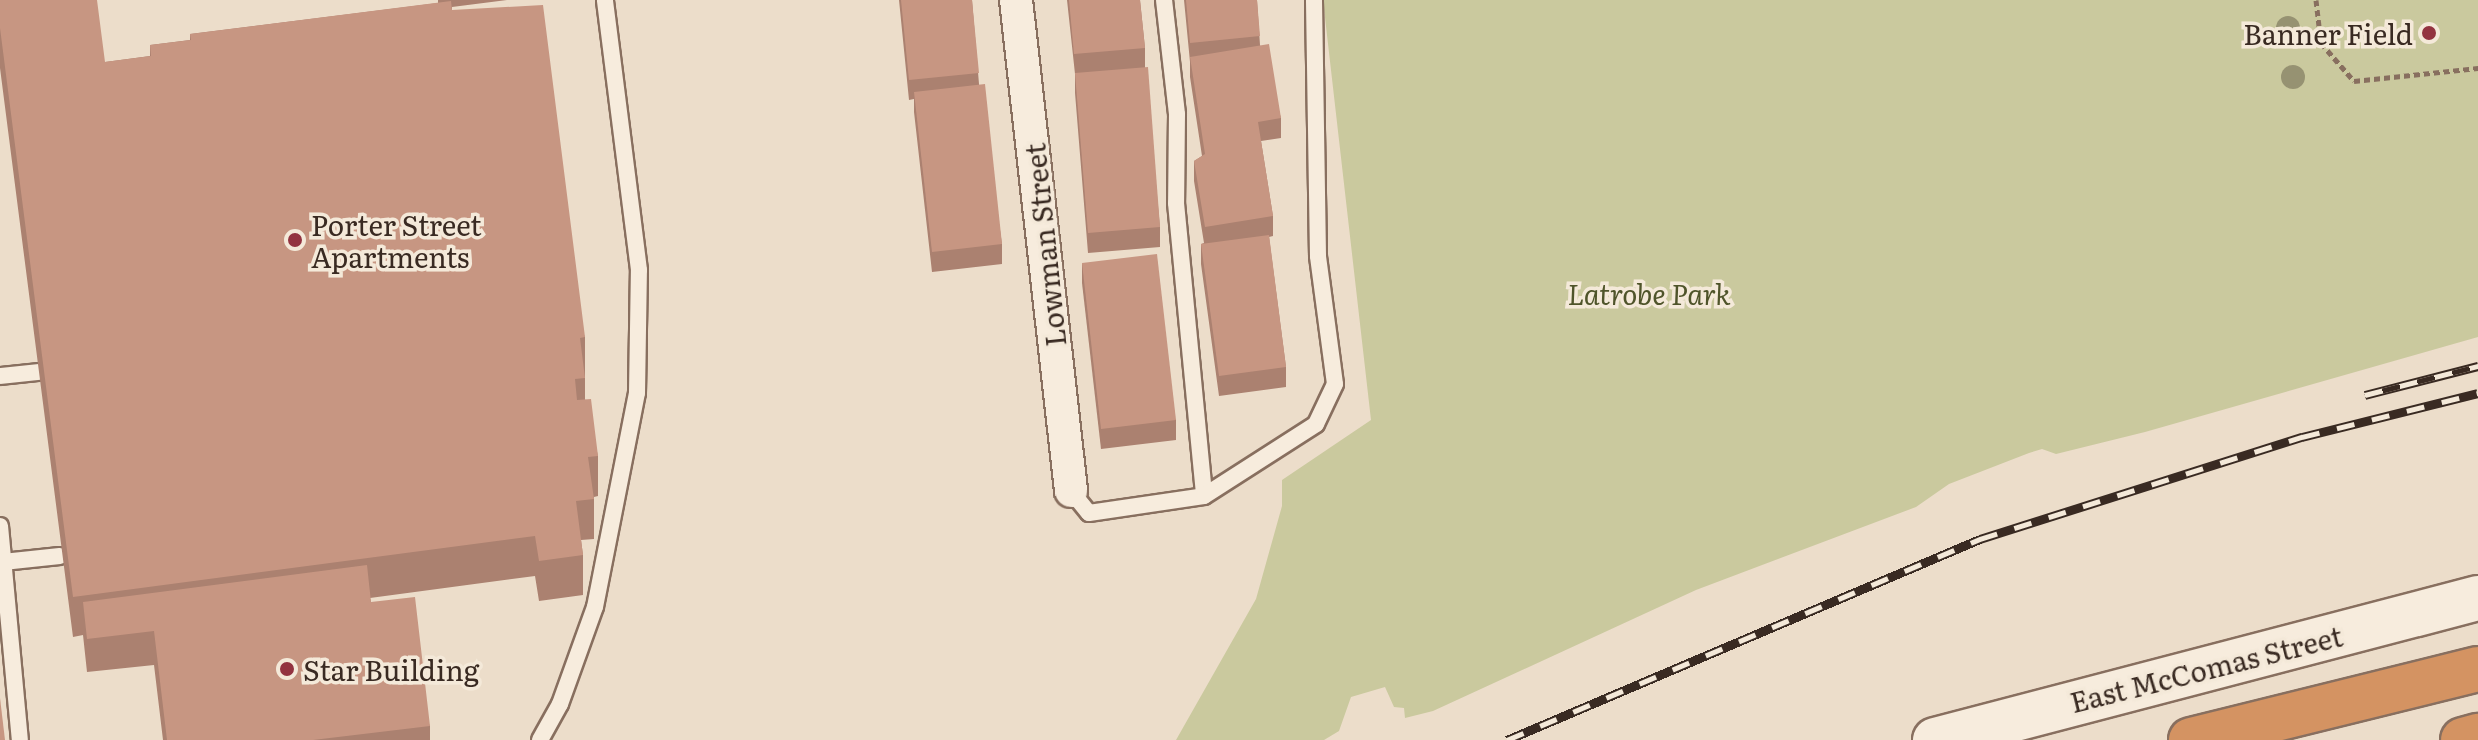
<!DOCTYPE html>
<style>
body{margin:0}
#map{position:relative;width:2478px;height:740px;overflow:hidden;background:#ecddca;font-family:Literata,serif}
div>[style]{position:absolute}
.green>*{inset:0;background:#cac99e}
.path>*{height:5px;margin-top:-2.5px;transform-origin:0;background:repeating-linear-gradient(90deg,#886f5f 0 6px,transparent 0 10px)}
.roads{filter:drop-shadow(2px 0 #886f5f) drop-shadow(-2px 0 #886f5f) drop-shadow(0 2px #886f5f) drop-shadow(0 -2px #886f5f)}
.lane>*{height:16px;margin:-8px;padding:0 8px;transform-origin:8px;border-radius:8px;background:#f7ecdd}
.street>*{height:32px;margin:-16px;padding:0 16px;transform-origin:16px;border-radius:16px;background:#f7ecdd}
.secondary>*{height:44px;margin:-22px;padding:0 22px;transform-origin:22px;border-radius:22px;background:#f7ecdd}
.highway>*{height:44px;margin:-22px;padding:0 22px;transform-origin:22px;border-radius:22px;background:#d49362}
.rail>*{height:9px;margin-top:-4.5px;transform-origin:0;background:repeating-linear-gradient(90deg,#f4e9d9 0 18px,#392a22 0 36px);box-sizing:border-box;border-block:2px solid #392a22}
.trees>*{width:24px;height:24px;margin:-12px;border-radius:50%;background:#969272}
.wall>*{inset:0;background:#ab8170}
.building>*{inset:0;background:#c79682}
.dots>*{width:22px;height:22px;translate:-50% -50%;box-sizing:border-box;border:4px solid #f4e9d9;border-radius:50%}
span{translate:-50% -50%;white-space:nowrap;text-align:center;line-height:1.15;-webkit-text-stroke:7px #f4e9d9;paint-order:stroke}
.poi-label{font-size:28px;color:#392a22}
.right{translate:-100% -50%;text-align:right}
.left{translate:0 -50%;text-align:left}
.street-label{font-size:28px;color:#392a22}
.park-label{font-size:28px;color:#4f542a;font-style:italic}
</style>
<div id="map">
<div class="green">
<div style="clip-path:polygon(1323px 0,2478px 0,2478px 337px,2145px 432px,2056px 454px,2042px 449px,2029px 453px,1949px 484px,1916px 507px,1696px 590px,1433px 711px,1405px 718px,1404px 708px,1394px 707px,1385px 687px,1351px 697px,1339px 731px,1324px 740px,1176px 740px,1256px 599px,1282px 506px,1282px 480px,1371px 420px)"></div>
</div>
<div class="path">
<div style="left:2316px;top:0;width:43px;rotate:83.4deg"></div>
<div style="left:2321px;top:43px;width:50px;rotate:49deg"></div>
<div style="left:2354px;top:81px;width:125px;rotate:-6deg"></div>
</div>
<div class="roads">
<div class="lane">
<div style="left:1164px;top:0;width:115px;rotate:83.5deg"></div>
<div style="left:1177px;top:114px;width:89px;rotate:90.6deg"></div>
<div style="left:1176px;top:203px;width:294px;rotate:84.5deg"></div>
<div style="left:0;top:376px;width:39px;rotate:-6deg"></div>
<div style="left:1071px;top:491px;width:28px;rotate:51deg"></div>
<div style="left:1089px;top:513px;width:116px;rotate:-8.4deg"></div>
<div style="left:1204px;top:496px;width:133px;rotate:-32.7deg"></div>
<div style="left:1316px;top:424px;width:44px;rotate:-64.6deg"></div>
<div style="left:1335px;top:384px;width:129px;rotate:-97.6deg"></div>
<div style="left:1318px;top:256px;width:256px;rotate:-90.9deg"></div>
<div style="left:0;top:526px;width:215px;rotate:84.7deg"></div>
<div style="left:3px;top:562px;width:57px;rotate:-6deg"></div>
<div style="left:540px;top:740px;width:41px;rotate:-60.9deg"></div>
<div style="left:560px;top:704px;width:103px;rotate:-70.2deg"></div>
<div style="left:595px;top:607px;width:218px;rotate:-78.9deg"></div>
<div style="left:637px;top:393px;width:123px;rotate:-89.1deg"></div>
<div style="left:639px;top:270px;width:272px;rotate:-97.2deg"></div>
</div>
<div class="street">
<div style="left:1016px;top:0;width:494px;rotate:83.6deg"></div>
</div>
<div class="secondary">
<div style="left:1935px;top:740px;width:561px;rotate:-14.66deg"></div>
</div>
<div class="highway">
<div style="left:2191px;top:740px;width:296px;rotate:-13.9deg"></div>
<div style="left:2463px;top:740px;width:16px;rotate:-15deg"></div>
</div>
</div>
<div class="rail">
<div style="left:2365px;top:395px;width:117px;rotate:-14.4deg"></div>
<div style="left:1507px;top:740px;width:514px;rotate:-23.02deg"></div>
<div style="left:1980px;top:539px;width:338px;rotate:-17.6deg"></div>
<div style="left:2302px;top:437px;width:181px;rotate:-14deg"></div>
</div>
<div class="trees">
<div style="left:2288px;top:28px"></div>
<div style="left:2293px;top:77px"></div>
</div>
<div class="wall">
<div style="clip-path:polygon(0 0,105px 62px,150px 56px,150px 45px,190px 40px,190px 34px,438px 3px,438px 0,507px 0,452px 7px,452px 10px,585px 337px,585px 399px,598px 456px,598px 496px,594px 497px,594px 539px,581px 540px,583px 555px,583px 595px,539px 601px,535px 576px,370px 598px,371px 602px,430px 726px,430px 740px,163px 740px,154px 665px,87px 672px,83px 635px,73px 637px,0 68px)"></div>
<div style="clip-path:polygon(899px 0,972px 0,979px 84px,1002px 244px,1002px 264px,932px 272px,914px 112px,914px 99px,909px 100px)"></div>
<div style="clip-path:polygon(1067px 0,1140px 0,1145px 48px,1145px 67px,1160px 227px,1160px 247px,1088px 253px,1075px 93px,1075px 74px)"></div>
<div style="clip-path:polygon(1184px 0,1257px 0,1260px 45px,1281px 118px,1281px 138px,1261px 141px,1273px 216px,1273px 236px,1269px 237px,1286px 367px,1286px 387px,1219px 396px,1201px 264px,1201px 244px,1204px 243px,1194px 181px,1194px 161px,1202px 156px,1190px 77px,1190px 62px)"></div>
<div style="clip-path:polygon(1082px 263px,1176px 420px,1176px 440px,1101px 449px,1082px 283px)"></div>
</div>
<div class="building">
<div style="clip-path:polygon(0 0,97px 0,105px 62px,151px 56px,150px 45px,191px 40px,190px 34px,451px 1px,452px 10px,543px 5px,585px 337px,580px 338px,585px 378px,575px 379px,577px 400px,591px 399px,598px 456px,588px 457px,594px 499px,576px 501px,583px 555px,539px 561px,535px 536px,73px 597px,0 28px)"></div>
<div style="clip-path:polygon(901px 0,972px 0,979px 73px,909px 80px)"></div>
<div style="clip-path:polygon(1069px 0,1140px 0,1145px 48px,1074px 54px)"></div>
<div style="clip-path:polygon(1186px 0,1257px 0,1260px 36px,1190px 43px)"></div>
<div style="clip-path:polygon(1269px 44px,1281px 118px,1258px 122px,1273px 216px,1205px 227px,1194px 161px,1205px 154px,1190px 57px)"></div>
<div style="clip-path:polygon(1148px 67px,1160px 227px,1088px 233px,1075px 73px)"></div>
<div style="clip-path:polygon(985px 84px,1002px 244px,932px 252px,914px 92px)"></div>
<div style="clip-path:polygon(1269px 235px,1286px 367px,1219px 376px,1201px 244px)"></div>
<div style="clip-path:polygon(1157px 254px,1176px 420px,1101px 429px,1082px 263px)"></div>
<div style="clip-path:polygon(367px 565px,371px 602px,415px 597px,430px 726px,313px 740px,167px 740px,154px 631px,87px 639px,83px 602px)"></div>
<div style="clip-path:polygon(0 698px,5px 740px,0 740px)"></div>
</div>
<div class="dots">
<div style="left:2429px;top:33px;background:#933340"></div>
<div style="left:295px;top:240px;background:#933340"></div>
<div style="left:287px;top:669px;background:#933340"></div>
</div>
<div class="poi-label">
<span class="right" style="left:2413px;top:33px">Banner Field</span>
<span class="left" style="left:311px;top:240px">Porter Street<br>Apartments</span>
<span class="left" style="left:303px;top:669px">Star Building</span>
</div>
<div class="street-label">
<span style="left:1044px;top:245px;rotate:-96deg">Lowman Street</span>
<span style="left:2206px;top:668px;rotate:-14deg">East McComas Street</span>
</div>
<div class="park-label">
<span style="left:1649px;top:293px">Latrobe Park</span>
</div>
</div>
